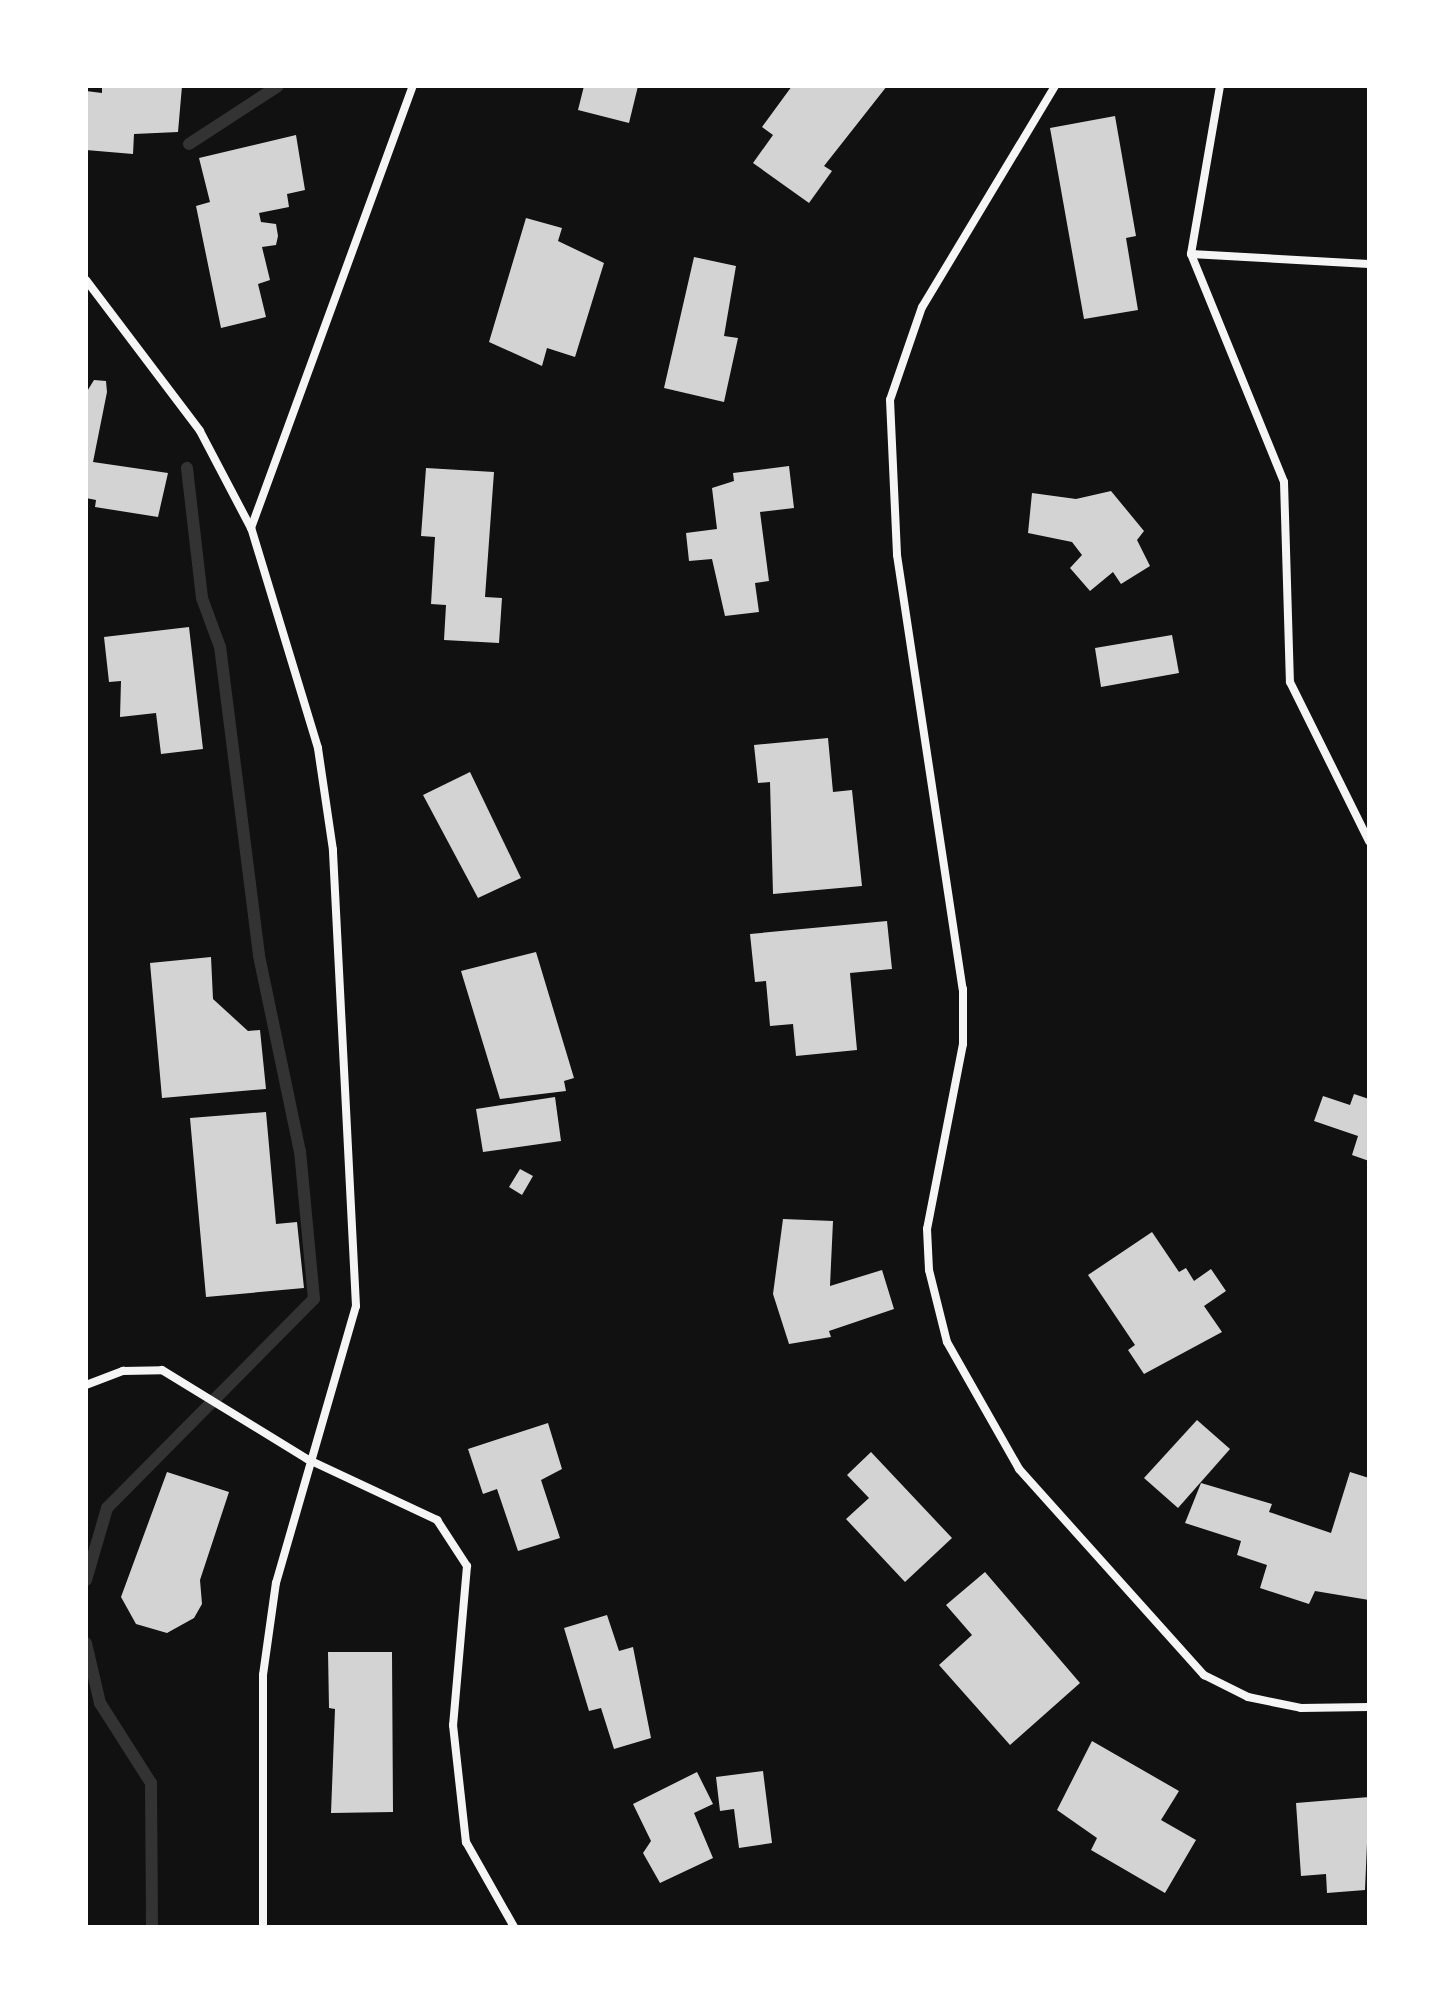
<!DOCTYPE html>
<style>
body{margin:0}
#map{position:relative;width:1455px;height:2013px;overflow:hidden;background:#111;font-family:"Open Sans",sans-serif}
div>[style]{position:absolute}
.stream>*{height:12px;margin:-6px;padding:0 6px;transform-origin:6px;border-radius:6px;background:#333}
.building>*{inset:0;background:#d3d3d3}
.minor>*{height:8px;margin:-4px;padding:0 4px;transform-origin:4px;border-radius:4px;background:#f5f5f5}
span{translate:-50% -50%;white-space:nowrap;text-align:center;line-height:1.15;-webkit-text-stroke:6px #fff;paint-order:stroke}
.frame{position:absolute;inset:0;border:88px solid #fff;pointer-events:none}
</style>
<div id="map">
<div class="stream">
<div style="left:189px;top:144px;width:106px;rotate:-33.1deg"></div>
<div style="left:86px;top:1580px;width:75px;rotate:-73.7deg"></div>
<div style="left:107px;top:1508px;width:294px;rotate:-45.3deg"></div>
<div style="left:314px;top:1299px;width:148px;rotate:-95.4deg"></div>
<div style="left:300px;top:1152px;width:201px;rotate:-101.8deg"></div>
<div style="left:259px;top:955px;width:310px;rotate:-97.2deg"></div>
<div style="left:220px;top:647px;width:52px;rotate:-110.2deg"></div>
<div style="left:202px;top:598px;width:131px;rotate:-96.6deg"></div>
<div style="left:86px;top:1643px;width:62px;rotate:76.9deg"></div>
<div style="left:100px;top:1703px;width:95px;rotate:57.5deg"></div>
<div style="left:151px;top:1783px;width:144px;rotate:89.6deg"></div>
</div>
<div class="building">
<div style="clip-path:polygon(102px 86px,182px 86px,178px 132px,134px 134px,133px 154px,86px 150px,86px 91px,102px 93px)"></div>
<div style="clip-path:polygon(584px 86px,638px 86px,629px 123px,578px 110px)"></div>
<div style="clip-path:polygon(792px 86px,887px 86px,824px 166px,832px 171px,809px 203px,753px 163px,773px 135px,762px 127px)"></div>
<div style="clip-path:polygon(1115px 116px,1136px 236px,1126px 238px,1138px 310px,1084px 319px,1050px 128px)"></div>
<div style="clip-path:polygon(296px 135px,305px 190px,287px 194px,289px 207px,259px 213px,261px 222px,276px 224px,278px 236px,276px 245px,262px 247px,270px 280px,258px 284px,266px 317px,221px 328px,196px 206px,210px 202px,199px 158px)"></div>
<div style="clip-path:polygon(526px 218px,562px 228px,558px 241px,604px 263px,575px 357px,547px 348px,542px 366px,489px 342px)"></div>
<div style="clip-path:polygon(694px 257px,736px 266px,724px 336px,738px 338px,724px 402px,664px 388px)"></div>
<div style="clip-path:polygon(94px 380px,106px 381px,107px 392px,93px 462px,168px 473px,158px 517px,95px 507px,96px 500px,86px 498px,86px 393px)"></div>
<div style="clip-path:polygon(789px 466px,794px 508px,760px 512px,769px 581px,755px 583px,759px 612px,725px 616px,712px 559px,689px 561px,686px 533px,717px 529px,712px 488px,734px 481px,733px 473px)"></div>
<div style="clip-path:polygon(426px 468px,494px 472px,485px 597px,502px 598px,499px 643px,444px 640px,446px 605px,431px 604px,435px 537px,421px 536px)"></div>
<div style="clip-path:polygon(1111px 491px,1144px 531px,1137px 540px,1150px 566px,1121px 584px,1113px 572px,1090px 591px,1070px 568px,1082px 555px,1072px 542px,1028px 533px,1032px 493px,1076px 499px)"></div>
<div style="clip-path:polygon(189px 627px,203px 749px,161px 754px,156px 713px,120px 717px,121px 681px,109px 682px,104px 637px)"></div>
<div style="clip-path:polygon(1172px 635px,1179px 673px,1101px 687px,1095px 648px)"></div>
<div style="clip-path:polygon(828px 738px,833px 792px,852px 790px,862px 886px,773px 894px,770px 782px,758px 783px,754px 745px)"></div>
<div style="clip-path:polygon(470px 772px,521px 878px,478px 898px,423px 795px)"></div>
<div style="clip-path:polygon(887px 921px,892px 969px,850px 973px,857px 1050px,796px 1056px,793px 1024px,770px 1026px,766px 981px,755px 982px,750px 934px)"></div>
<div style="clip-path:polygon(536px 952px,574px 1078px,564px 1081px,566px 1091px,500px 1099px,461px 971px)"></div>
<div style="clip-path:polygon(211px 957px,213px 999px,248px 1031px,260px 1030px,266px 1089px,162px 1098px,150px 963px)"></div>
<div style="clip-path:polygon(1354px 1094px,1369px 1099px,1369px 1161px,1352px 1155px,1358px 1136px,1314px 1121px,1323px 1096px,1350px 1105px)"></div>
<div style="clip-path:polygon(555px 1097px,561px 1141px,483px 1152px,476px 1109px)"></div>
<div style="clip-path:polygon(266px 1112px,276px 1224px,297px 1222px,304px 1288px,206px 1297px,190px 1118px)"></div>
<div style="clip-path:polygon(520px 1169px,533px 1176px,522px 1195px,509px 1187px)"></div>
<div style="clip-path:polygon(783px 1219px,833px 1221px,830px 1286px,882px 1270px,894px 1309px,829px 1331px,831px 1337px,789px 1344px,773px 1294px)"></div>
<div style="clip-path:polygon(1152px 1232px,1179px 1272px,1186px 1268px,1194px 1281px,1211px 1269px,1226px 1291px,1204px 1306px,1222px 1332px,1144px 1374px,1128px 1350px,1135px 1345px,1088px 1275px)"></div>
<div style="clip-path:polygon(1197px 1420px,1230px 1449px,1178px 1508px,1144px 1478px)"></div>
<div style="clip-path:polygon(548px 1423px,562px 1469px,541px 1480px,560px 1538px,518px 1551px,497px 1489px,483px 1494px,468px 1449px)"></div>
<div style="clip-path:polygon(871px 1452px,952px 1538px,905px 1582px,846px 1519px,869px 1498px,847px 1475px)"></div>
<div style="clip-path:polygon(167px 1472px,229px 1492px,200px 1580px,202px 1604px,194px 1618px,167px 1633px,136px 1624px,121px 1597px)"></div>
<div style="clip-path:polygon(1350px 1472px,1369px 1478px,1369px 1600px,1315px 1591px,1309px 1604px,1260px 1588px,1267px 1565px,1237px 1555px,1241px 1541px,1185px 1523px,1201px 1483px,1272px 1504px,1269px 1512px,1331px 1533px)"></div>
<div style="clip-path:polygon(985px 1572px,1080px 1683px,1010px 1745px,939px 1665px,972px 1635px,946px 1605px)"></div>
<div style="clip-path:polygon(607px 1615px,619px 1651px,633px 1647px,651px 1738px,614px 1749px,601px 1708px,589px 1711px,564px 1628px)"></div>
<div style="clip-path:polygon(328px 1652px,392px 1652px,393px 1812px,331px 1813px,335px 1709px,329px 1708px)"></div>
<div style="clip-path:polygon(1092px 1741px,1179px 1791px,1161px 1820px,1196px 1840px,1165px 1893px,1091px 1850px,1097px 1838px,1057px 1810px)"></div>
<div style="clip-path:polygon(763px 1771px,772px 1843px,739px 1848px,734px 1809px,720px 1811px,716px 1777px)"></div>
<div style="clip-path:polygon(697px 1772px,713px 1804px,694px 1813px,713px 1858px,660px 1883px,643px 1853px,651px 1841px,633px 1804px)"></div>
<div style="clip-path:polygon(1369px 1797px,1365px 1890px,1327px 1893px,1326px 1874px,1301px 1876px,1296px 1803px)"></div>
</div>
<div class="minor">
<div style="left:1055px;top:86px;width:258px;rotate:121deg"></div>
<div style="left:922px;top:307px;width:98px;rotate:109deg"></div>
<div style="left:890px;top:400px;width:155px;rotate:87.4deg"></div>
<div style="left:897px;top:555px;width:439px;rotate:81.4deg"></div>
<div style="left:963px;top:989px;width:55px;rotate:90deg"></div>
<div style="left:963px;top:1044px;width:188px;rotate:101deg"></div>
<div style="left:927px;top:1229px;width:41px;rotate:87.2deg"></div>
<div style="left:929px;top:1270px;width:74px;rotate:76deg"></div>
<div style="left:947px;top:1342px;width:146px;rotate:60.4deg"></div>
<div style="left:1019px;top:1469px;width:277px;rotate:48.1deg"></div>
<div style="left:1204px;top:1675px;width:49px;rotate:26.6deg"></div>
<div style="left:1248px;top:1697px;width:54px;rotate:11.7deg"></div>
<div style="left:1301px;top:1708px;width:68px;rotate:-0.8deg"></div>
<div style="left:1220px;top:86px;width:170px;rotate:99.8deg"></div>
<div style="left:1191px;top:254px;width:246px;rotate:67.8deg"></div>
<div style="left:1284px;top:482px;width:200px;rotate:88.3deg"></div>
<div style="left:1290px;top:682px;width:178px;rotate:63.6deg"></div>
<div style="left:1191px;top:254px;width:178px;rotate:3.2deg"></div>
<div style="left:86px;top:280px;width:189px;rotate:52.9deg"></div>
<div style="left:200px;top:431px;width:110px;rotate:62.3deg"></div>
<div style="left:86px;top:1385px;width:40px;rotate:-21deg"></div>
<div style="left:123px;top:1371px;width:39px;rotate:-1deg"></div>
<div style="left:162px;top:1370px;width:170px;rotate:31.5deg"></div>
<div style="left:307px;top:1459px;width:144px;rotate:25.1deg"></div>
<div style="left:437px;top:1520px;width:55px;rotate:56.9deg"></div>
<div style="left:467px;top:1566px;width:160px;rotate:95deg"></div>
<div style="left:453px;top:1725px;width:118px;rotate:83.7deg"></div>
<div style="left:466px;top:1842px;width:98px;rotate:60.5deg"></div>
<div style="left:263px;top:1927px;width:252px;rotate:-90deg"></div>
<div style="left:263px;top:1675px;width:93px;rotate:-82deg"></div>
<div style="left:276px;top:1583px;width:288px;rotate:-73.9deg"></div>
<div style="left:356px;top:1306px;width:457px;rotate:-92.9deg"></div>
<div style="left:333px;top:850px;width:103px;rotate:-98.4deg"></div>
<div style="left:318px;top:748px;width:230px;rotate:-106.9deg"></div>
<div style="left:251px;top:528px;width:471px;rotate:-69.9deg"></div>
</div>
<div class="frame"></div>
</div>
